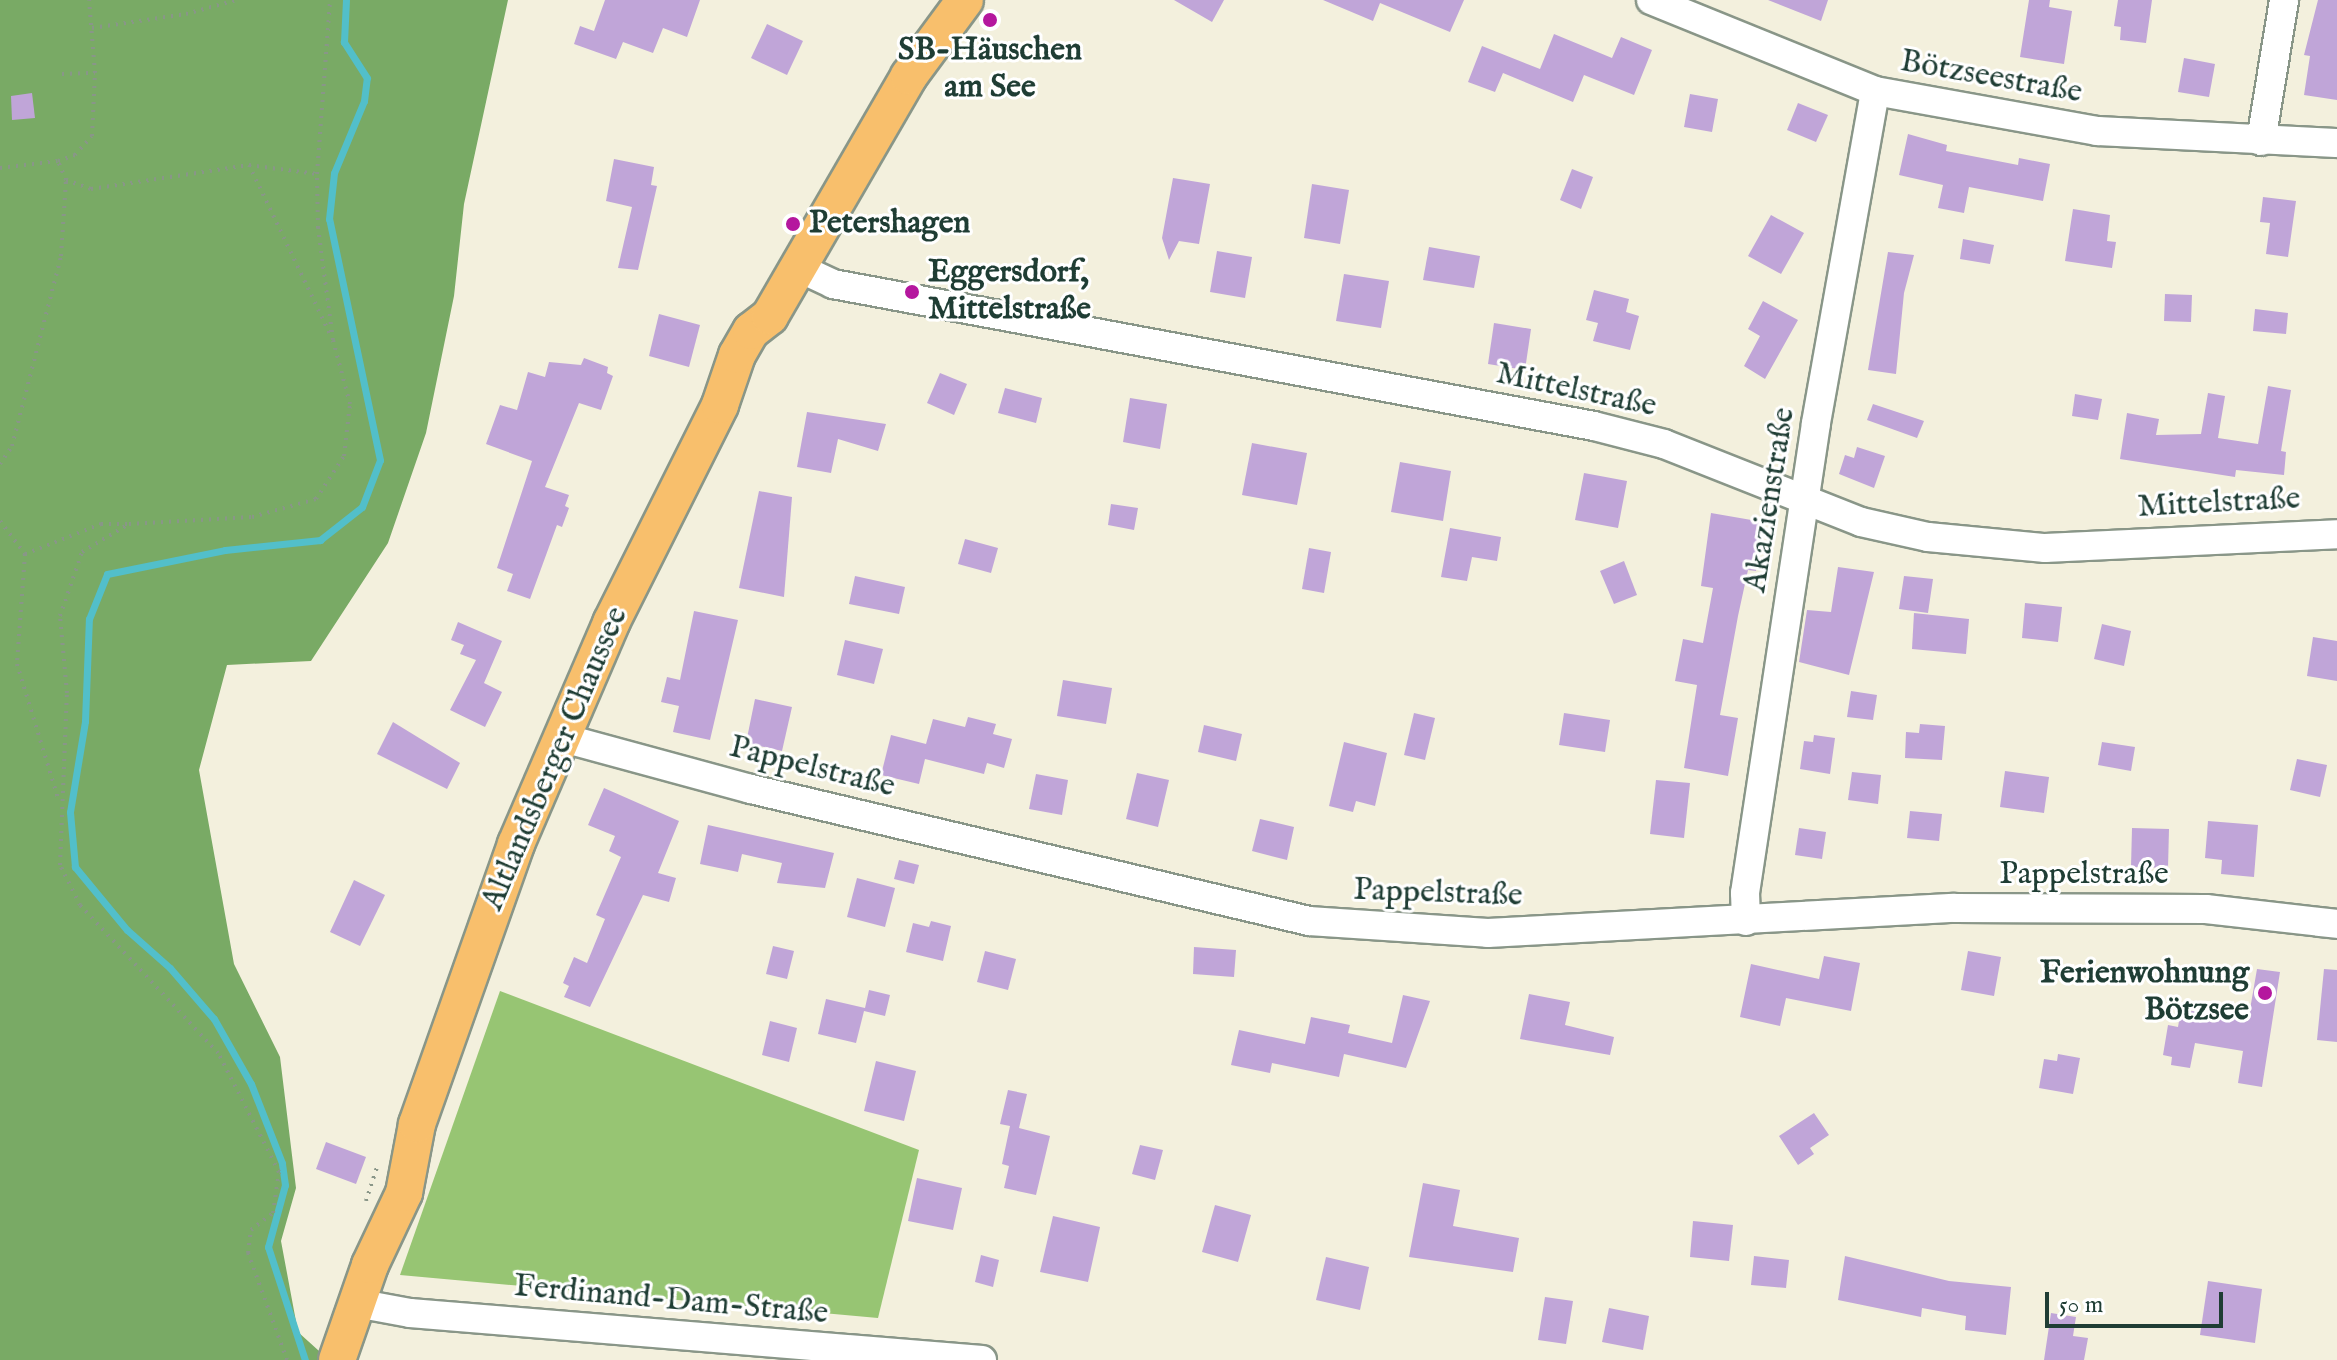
<!DOCTYPE html>
<meta charset="utf-8">
<style>
body{margin:0}
#map{position:relative;width:2337px;height:1360px;overflow:hidden;background:#f3f0dd;font-family:"IM FELL English",serif}
div>[style]{position:absolute}
.green>*{inset:0;background:#97c573}
.forest>*{inset:0;background:#79aa65}
.stream>*{height:7px;margin:-3.5px;padding:0 3.5px;transform-origin:3.5px;border-radius:3.5px;background:#52bfca}
.building>*{inset:0;background:#c0a5d8}
.path>*{height:4px;margin-top:-2px;transform-origin:0;background:repeating-linear-gradient(90deg,#899688 0 2px,transparent 0 8px)}
.roads{filter:drop-shadow(2px 0 #899688) drop-shadow(-2px 0 #899688) drop-shadow(0 2px #899688) drop-shadow(0 -2px #899688)}
.minor>*{height:28px;margin:-14px;padding:0 14px;transform-origin:14px;border-radius:14px;background:#fff}
.major>*{height:36px;margin:-18px;padding:0 18px;transform-origin:18px;border-radius:18px;background:#f8bf6c}
.dots>*{width:22px;height:22px;translate:-50% -50%;box-sizing:border-box;border:4px solid #fff;border-radius:50%}
span{translate:-50% -50%;white-space:nowrap;text-align:center;line-height:1.15;-webkit-text-stroke:6px #fff;paint-order:stroke}
.poi-label{font-size:32px;color:#1f3d34;font-weight:700}
.left{translate:0 -50%;text-align:left}
.right{translate:-100% -50%;text-align:right}
.street-label{font-size:32px;color:#1f3d34}
.scale{position:absolute;left:2045px;top:1292px;width:178px;height:36px;box-sizing:border-box;border:4px solid #1f3d34;border-top:0;padding-left:10px;font-size:24px;line-height:28px;white-space:nowrap;color:#1f3d34;-webkit-text-stroke:6px #fff;paint-order:stroke}
</style>
<div id="map">
<div class="green">
<div style="clip-path:polygon(500px 991px,919px 1150px,878px 1318px,400px 1275px)"></div>
</div>
<div class="forest">
<div style="clip-path:polygon(0 0,508px 0,464px 204px,454px 296px,426px 433px,388px 543px,311px 661px,227px 665px,199px 770px,234px 964px,280px 1057px,296px 1188px,281px 1241px,298px 1332px,329px 1360px,0 1360px)"></div>
</div>
<div class="stream">
<div style="left:305px;top:1360px;width:119px;rotate:-108.1deg"></div>
<div style="left:268px;top:1247px;width:64px;rotate:-74.7deg"></div>
<div style="left:285px;top:1185px;width:22px;rotate:-98deg"></div>
<div style="left:282px;top:1163px;width:85px;rotate:-111.4deg"></div>
<div style="left:251px;top:1084px;width:75px;rotate:-119.6deg"></div>
<div style="left:214px;top:1019px;width:67px;rotate:-130.8deg"></div>
<div style="left:170px;top:968px;width:57px;rotate:-138.5deg"></div>
<div style="left:127px;top:930px;width:82px;rotate:-129.5deg"></div>
<div style="left:75px;top:867px;width:55px;rotate:-95.2deg"></div>
<div style="left:70px;top:812px;width:92px;rotate:-80.6deg"></div>
<div style="left:85px;top:721px;width:102px;rotate:-87.8deg"></div>
<div style="left:89px;top:619px;width:48px;rotate:-68.2deg"></div>
<div style="left:107px;top:574px;width:120px;rotate:-11.5deg"></div>
<div style="left:225px;top:550px;width:96px;rotate:-6deg"></div>
<div style="left:320px;top:540px;width:53px;rotate:-38.2deg"></div>
<div style="left:362px;top:507px;width:50px;rotate:-69deg"></div>
<div style="left:380px;top:460px;width:246px;rotate:-101.9deg"></div>
<div style="left:329px;top:219px;width:46px;rotate:-83.8deg"></div>
<div style="left:334px;top:173px;width:78px;rotate:-67.4deg"></div>
<div style="left:364px;top:101px;width:23px;rotate:-83deg"></div>
<div style="left:367px;top:78px;width:43px;rotate:-122.6deg"></div>
<div style="left:344px;top:42px;width:42px;rotate:-87.3deg"></div>
</div>
<div class="building">
<div style="clip-path:polygon(605px 0,700px 0,687px 37px,663px 28px,653px 53px,623px 42px,616px 59px,574px 44px,580px 26px,594px 31px)"></div>
<div style="clip-path:polygon(1174px 0,1224px 0,1212px 22px)"></div>
<div style="clip-path:polygon(1323px 0,1464px 0,1450px 32px,1380px 3px,1373px 21px)"></div>
<div style="clip-path:polygon(1768px 0,1828px 0,1821px 21px)"></div>
<div style="clip-path:polygon(2029px 0,2050px 0,2049px 7px,2072px 11px,2064px 64px,2020px 57px)"></div>
<div style="clip-path:polygon(2118px 0,2152px 0,2146px 43px,2120px 40px,2121px 27px,2114px 26px)"></div>
<div style="clip-path:polygon(2318px 0,2337px 0,2337px 100px,2304px 95px,2310px 56px,2304px 55px)"></div>
<div style="clip-path:polygon(767px 24px,803px 41px,787px 75px,751px 58px)"></div>
<div style="clip-path:polygon(1554px 34px,1612px 58px,1621px 37px,1652px 50px,1634px 95px,1584px 75px,1573px 102px,1503px 73px,1495px 92px,1468px 82px,1482px 46px,1540px 69px)"></div>
<div style="clip-path:polygon(2184px 58px,2215px 64px,2209px 97px,2178px 92px)"></div>
<div style="clip-path:polygon(32px 93px,35px 118px,12px 120px,11px 96px)"></div>
<div style="clip-path:polygon(1690px 94px,1718px 99px,1712px 132px,1684px 127px)"></div>
<div style="clip-path:polygon(1798px 103px,1828px 115px,1816px 142px,1787px 130px)"></div>
<div style="clip-path:polygon(1908px 134px,1947px 145px,1946px 151px,2018px 165px,2019px 158px,2050px 164px,2043px 201px,1969px 187px,1964px 213px,1938px 208px,1943px 185px,1899px 175px)"></div>
<div style="clip-path:polygon(614px 159px,654px 167px,651px 185px,657px 186px,638px 270px,618px 268px,632px 207px,606px 201px)"></div>
<div style="clip-path:polygon(1572px 169px,1593px 177px,1581px 209px,1560px 200px)"></div>
<div style="clip-path:polygon(1173px 178px,1210px 184px,1199px 244px,1179px 241px,1169px 260px,1162px 238px)"></div>
<div style="clip-path:polygon(1312px 184px,1349px 190px,1340px 244px,1304px 238px)"></div>
<div style="clip-path:polygon(2263px 197px,2296px 201px,2288px 257px,2266px 254px,2270px 223px,2260px 222px)"></div>
<div style="clip-path:polygon(2073px 209px,2110px 215px,2107px 241px,2116px 242px,2112px 268px,2065px 261px)"></div>
<div style="clip-path:polygon(1771px 215px,1804px 233px,1781px 274px,1748px 256px)"></div>
<div style="clip-path:polygon(1963px 239px,1994px 245px,1990px 264px,1960px 259px)"></div>
<div style="clip-path:polygon(1429px 247px,1480px 256px,1474px 288px,1423px 280px)"></div>
<div style="clip-path:polygon(1217px 251px,1252px 257px,1245px 298px,1210px 292px)"></div>
<div style="clip-path:polygon(1888px 252px,1914px 255px,1904px 293px,1896px 374px,1868px 370px)"></div>
<div style="clip-path:polygon(1344px 274px,1389px 281px,1381px 328px,1336px 321px)"></div>
<div style="clip-path:polygon(1594px 290px,1629px 299px,1626px 312px,1639px 316px,1630px 350px,1593px 341px,1598px 323px,1586px 320px)"></div>
<div style="clip-path:polygon(2165px 294px,2192px 295px,2191px 322px,2164px 321px)"></div>
<div style="clip-path:polygon(1763px 301px,1798px 320px,1765px 379px,1744px 366px,1760px 336px,1748px 329px)"></div>
<div style="clip-path:polygon(2255px 309px,2288px 313px,2286px 334px,2253px 331px)"></div>
<div style="clip-path:polygon(659px 314px,700px 325px,689px 367px,649px 356px)"></div>
<div style="clip-path:polygon(1494px 323px,1531px 329px,1525px 370px,1488px 364px)"></div>
<div style="clip-path:polygon(584px 358px,608px 367px,607px 373px,613px 376px,601px 410px,579px 403px,545px 487px,569px 495px,565px 506px,569px 508px,562px 527px,557px 525px,530px 599px,507px 591px,513px 574px,497px 568px,532px 461px,486px 444px,500px 405px,517px 410px,528px 372px,545px 377px,549px 362px,581px 365px)"></div>
<div style="clip-path:polygon(940px 373px,967px 384px,954px 415px,927px 403px)"></div>
<div style="clip-path:polygon(2268px 386px,2291px 390px,2281px 451px,2286px 452px,2284px 475px,2236px 470px,2235px 477px,2120px 459px,2127px 413px,2159px 419px,2156px 435px,2201px 434px,2208px 393px,2225px 396px,2218px 438px,2258px 444px)"></div>
<div style="clip-path:polygon(1005px 388px,1042px 398px,1036px 423px,998px 413px)"></div>
<div style="clip-path:polygon(2075px 394px,2102px 399px,2098px 420px,2072px 416px)"></div>
<div style="clip-path:polygon(1130px 398px,1167px 404px,1160px 449px,1123px 442px)"></div>
<div style="clip-path:polygon(1873px 404px,1924px 421px,1917px 438px,1867px 420px)"></div>
<div style="clip-path:polygon(807px 412px,886px 424px,878px 451px,838px 439px,831px 473px,797px 467px)"></div>
<div style="clip-path:polygon(1252px 443px,1307px 453px,1297px 505px,1242px 495px)"></div>
<div style="clip-path:polygon(1857px 447px,1885px 456px,1874px 488px,1839px 474px,1845px 455px,1854px 458px)"></div>
<div style="clip-path:polygon(1400px 462px,1451px 471px,1443px 521px,1391px 512px)"></div>
<div style="clip-path:polygon(1584px 473px,1627px 481px,1618px 528px,1575px 520px)"></div>
<div style="clip-path:polygon(759px 491px,792px 497px,784px 597px,739px 588px)"></div>
<div style="clip-path:polygon(1111px 504px,1138px 508px,1134px 530px,1108px 525px)"></div>
<div style="clip-path:polygon(1711px 513px,1763px 522px,1756px 571px,1748px 570px,1738px 616px,1720px 715px,1738px 718px,1728px 776px,1684px 768px,1697px 685px,1675px 681px,1683px 639px,1703px 643px,1713px 588px,1701px 586px)"></div>
<div style="clip-path:polygon(1450px 528px,1501px 537px,1497px 561px,1472px 557px,1467px 581px,1441px 577px)"></div>
<div style="clip-path:polygon(965px 539px,998px 548px,991px 573px,958px 564px)"></div>
<div style="clip-path:polygon(1309px 548px,1331px 552px,1324px 593px,1302px 589px)"></div>
<div style="clip-path:polygon(1624px 561px,1637px 595px,1614px 604px,1600px 571px)"></div>
<div style="clip-path:polygon(1838px 567px,1874px 572px,1849px 675px,1799px 662px,1807px 610px,1831px 612px)"></div>
<div style="clip-path:polygon(855px 576px,905px 587px,899px 614px,849px 604px)"></div>
<div style="clip-path:polygon(1904px 576px,1933px 579px,1928px 613px,1899px 609px)"></div>
<div style="clip-path:polygon(2025px 603px,2062px 607px,2058px 642px,2022px 638px)"></div>
<div style="clip-path:polygon(694px 611px,738px 620px,710px 740px,673px 732px,679px 706px,661px 702px,667px 677px,680px 680px)"></div>
<div style="clip-path:polygon(1914px 613px,1969px 619px,1966px 654px,1912px 649px)"></div>
<div style="clip-path:polygon(458px 622px,502px 641px,484px 683px,502px 692px,485px 727px,450px 710px,476px 660px,460px 654px,464px 645px,451px 640px)"></div>
<div style="clip-path:polygon(2102px 624px,2131px 631px,2124px 666px,2094px 659px)"></div>
<div style="clip-path:polygon(2313px 637px,2337px 641px,2337px 681px,2307px 676px)"></div>
<div style="clip-path:polygon(845px 640px,883px 649px,874px 684px,837px 675px)"></div>
<div style="clip-path:polygon(1063px 680px,1112px 688px,1106px 724px,1057px 716px)"></div>
<div style="clip-path:polygon(1851px 691px,1877px 695px,1873px 720px,1847px 717px)"></div>
<div style="clip-path:polygon(755px 699px,792px 707px,782px 751px,746px 743px)"></div>
<div style="clip-path:polygon(1414px 713px,1435px 718px,1425px 760px,1404px 755px)"></div>
<div style="clip-path:polygon(1564px 713px,1610px 720px,1605px 752px,1559px 745px)"></div>
<div style="clip-path:polygon(968px 717px,996px 724px,993px 734px,1012px 739px,1004px 768px,987px 763px,984px 774px,925px 759px,919px 784px,881px 775px,891px 735px,926px 744px,933px 719px,965px 727px)"></div>
<div style="clip-path:polygon(393px 722px,460px 763px,447px 789px,377px 754px)"></div>
<div style="clip-path:polygon(1920px 724px,1945px 726px,1942px 760px,1905px 758px,1906px 732px,1919px 733px)"></div>
<div style="clip-path:polygon(1204px 725px,1242px 734px,1236px 761px,1198px 752px)"></div>
<div style="clip-path:polygon(1814px 735px,1835px 738px,1830px 774px,1800px 769px,1804px 741px,1813px 742px)"></div>
<div style="clip-path:polygon(1344px 742px,1387px 753px,1375px 806px,1356px 801px,1353px 812px,1329px 806px)"></div>
<div style="clip-path:polygon(2102px 742px,2135px 747px,2131px 771px,2098px 765px)"></div>
<div style="clip-path:polygon(2297px 759px,2327px 765px,2320px 797px,2290px 790px)"></div>
<div style="clip-path:polygon(2005px 771px,2049px 777px,2044px 813px,2000px 807px)"></div>
<div style="clip-path:polygon(1852px 772px,1881px 775px,1878px 804px,1848px 800px)"></div>
<div style="clip-path:polygon(1137px 773px,1169px 780px,1158px 827px,1126px 819px)"></div>
<div style="clip-path:polygon(1036px 774px,1068px 780px,1062px 815px,1029px 809px)"></div>
<div style="clip-path:polygon(1656px 780px,1690px 783px,1684px 838px,1650px 834px)"></div>
<div style="clip-path:polygon(604px 788px,679px 821px,658px 873px,676px 878px,669px 902px,643px 895px,590px 1007px,564px 997px,569px 986px,563px 983px,574px 957px,587px 963px,605px 919px,596px 915px,621px 857px,609px 851px,615px 836px,588px 825px)"></div>
<div style="clip-path:polygon(1910px 811px,1942px 814px,1939px 841px,1907px 838px)"></div>
<div style="clip-path:polygon(1260px 819px,1294px 827px,1287px 860px,1252px 851px)"></div>
<div style="clip-path:polygon(2208px 821px,2258px 825px,2254px 877px,2221px 874px,2222px 860px,2205px 858px)"></div>
<div style="clip-path:polygon(708px 825px,834px 853px,825px 888px,777px 883px,782px 863px,742px 854px,738px 872px,700px 864px)"></div>
<div style="clip-path:polygon(1799px 828px,1826px 832px,1822px 859px,1795px 855px)"></div>
<div style="clip-path:polygon(2132px 828px,2169px 829px,2168px 868px,2131px 867px)"></div>
<div style="clip-path:polygon(899px 860px,919px 865px,914px 884px,894px 879px)"></div>
<div style="clip-path:polygon(857px 878px,895px 888px,885px 927px,847px 917px)"></div>
<div style="clip-path:polygon(354px 880px,385px 895px,360px 946px,330px 932px)"></div>
<div style="clip-path:polygon(931px 921px,951px 926px,943px 961px,906px 952px,913px 923px,929px 927px)"></div>
<div style="clip-path:polygon(773px 946px,794px 951px,787px 979px,766px 974px)"></div>
<div style="clip-path:polygon(1194px 947px,1236px 950px,1234px 977px,1193px 974px)"></div>
<div style="clip-path:polygon(985px 951px,1016px 959px,1008px 990px,977px 982px)"></div>
<div style="clip-path:polygon(1968px 951px,2001px 957px,1994px 996px,1961px 990px)"></div>
<div style="clip-path:polygon(1824px 956px,1860px 963px,1851px 1011px,1786px 998px,1780px 1026px,1740px 1017px,1751px 964px,1819px 979px)"></div>
<div style="clip-path:polygon(2257px 969px,2280px 972px,2262px 1087px,2238px 1083px,2243px 1051px,2195px 1043px,2190px 1068px,2171px 1065px,2172px 1057px,2163px 1055px,2168px 1025px,2178px 1027px,2181px 1009px,2248px 1021px)"></div>
<div style="clip-path:polygon(2324px 969px,2337px 970px,2337px 1042px,2317px 1040px)"></div>
<div style="clip-path:polygon(869px 990px,890px 995px,885px 1016px,864px 1011px,856px 1043px,818px 1034px,826px 999px,865px 1008px)"></div>
<div style="clip-path:polygon(1529px 994px,1570px 1002px,1565px 1025px,1614px 1037px,1610px 1055px,1520px 1039px)"></div>
<div style="clip-path:polygon(1403px 995px,1430px 1001px,1406px 1068px,1344px 1054px,1339px 1077px,1272px 1063px,1270px 1073px,1231px 1065px,1239px 1030px,1305px 1044px,1311px 1017px,1350px 1025px,1348px 1033px,1392px 1043px)"></div>
<div style="clip-path:polygon(770px 1021px,797px 1028px,789px 1062px,762px 1055px)"></div>
<div style="clip-path:polygon(2058px 1054px,2080px 1058px,2073px 1094px,2039px 1088px,2044px 1059px,2057px 1061px)"></div>
<div style="clip-path:polygon(876px 1061px,916px 1071px,904px 1121px,864px 1111px)"></div>
<div style="clip-path:polygon(1008px 1090px,1027px 1094px,1019px 1128px,1050px 1136px,1036px 1195px,1004px 1188px,1009px 1166px,1002px 1164px,1010px 1126px,1000px 1124px)"></div>
<div style="clip-path:polygon(1814px 1113px,1829px 1135px,1810px 1148px,1814px 1154px,1798px 1165px,1779px 1136px)"></div>
<div style="clip-path:polygon(326px 1142px,366px 1157px,356px 1184px,316px 1169px)"></div>
<div style="clip-path:polygon(1140px 1145px,1163px 1150px,1155px 1180px,1132px 1174px)"></div>
<div style="clip-path:polygon(917px 1178px,962px 1188px,953px 1230px,908px 1221px)"></div>
<div style="clip-path:polygon(1423px 1183px,1460px 1190px,1453px 1226px,1519px 1238px,1513px 1272px,1409px 1257px)"></div>
<div style="clip-path:polygon(1215px 1205px,1251px 1215px,1238px 1262px,1202px 1252px)"></div>
<div style="clip-path:polygon(1053px 1216px,1100px 1227px,1088px 1282px,1040px 1272px)"></div>
<div style="clip-path:polygon(1693px 1221px,1733px 1225px,1729px 1261px,1690px 1257px)"></div>
<div style="clip-path:polygon(981px 1255px,999px 1260px,993px 1287px,975px 1282px)"></div>
<div style="clip-path:polygon(1754px 1256px,1789px 1260px,1786px 1288px,1751px 1285px)"></div>
<div style="clip-path:polygon(1845px 1256px,1949px 1281px,2011px 1287px,2006px 1335px,1965px 1330px,1966px 1316px,1922px 1308px,1921px 1317px,1838px 1300px)"></div>
<div style="clip-path:polygon(1326px 1257px,1369px 1267px,1360px 1310px,1316px 1300px)"></div>
<div style="clip-path:polygon(2208px 1281px,2262px 1289px,2255px 1343px,2200px 1335px)"></div>
<div style="clip-path:polygon(1545px 1297px,1573px 1301px,1566px 1344px,1538px 1340px)"></div>
<div style="clip-path:polygon(1609px 1308px,1649px 1316px,1643px 1350px,1602px 1342px)"></div>
<div style="clip-path:polygon(2051px 1313px,2076px 1317px,2073px 1336px,2088px 1338px,2084px 1360px,2044px 1360px)"></div>
</div>
<div class="path">
<div style="left:92px;top:28px;width:95px;rotate:-8.5deg"></div>
<div style="left:186px;top:14px;width:53px;rotate:-15.4deg"></div>
<div style="left:62px;top:74px;width:33px;rotate:-2deg"></div>
<div style="left:249px;top:165px;width:69px;rotate:7.5deg"></div>
<div style="left:0;top:168px;width:58px;rotate:-6.9deg"></div>
<div style="left:58px;top:161px;width:18px;rotate:-19deg"></div>
<div style="left:75px;top:155px;width:25px;rotate:-48deg"></div>
<div style="left:92px;top:136px;width:63px;rotate:-87.3deg"></div>
<div style="left:95px;top:73px;width:73px;rotate:-94.7deg"></div>
<div style="left:66px;top:180px;width:27px;rotate:20deg"></div>
<div style="left:91px;top:189px;width:160px;rotate:-8.6deg"></div>
<div style="left:249px;top:165px;width:187px;rotate:64.4deg"></div>
<div style="left:0;top:464px;width:22px;rotate:-56deg"></div>
<div style="left:12px;top:446px;width:196px;rotate:-75.5deg"></div>
<div style="left:61px;top:256px;width:76px;rotate:-86.2deg"></div>
<div style="left:66px;top:180px;width:21px;rotate:-113deg"></div>
<div style="left:0;top:521px;width:41px;rotate:52.9deg"></div>
<div style="left:25px;top:554px;width:110px;rotate:94.2deg"></div>
<div style="left:17px;top:664px;width:143px;rotate:73deg"></div>
<div style="left:25px;top:554px;width:82px;rotate:-21.5deg"></div>
<div style="left:101px;top:524px;width:26px"></div>
<div style="left:366px;top:1201px;width:35px;rotate:-72deg"></div>
<div style="left:287px;top:1360px;width:114px;rotate:-110deg"></div>
<div style="left:248px;top:1253px;width:23px;rotate:-83deg"></div>
<div style="left:251px;top:1230px;width:28px;rotate:-38deg"></div>
<div style="left:273px;top:1213px;width:41px;rotate:-81.7deg"></div>
<div style="left:279px;top:1172px;width:134px;rotate:-117.1deg"></div>
<div style="left:218px;top:1053px;width:202px;rotate:-133deg"></div>
<div style="left:80px;top:905px;width:45px;rotate:-116.6deg"></div>
<div style="left:60px;top:865px;width:172px;rotate:-87.7deg"></div>
<div style="left:67px;top:693px;width:77px;rotate:-95.2deg"></div>
<div style="left:60px;top:616px;width:68px;rotate:-71deg"></div>
<div style="left:82px;top:552px;width:55px;rotate:-30.8deg"></div>
<div style="left:129px;top:524px;width:123px;rotate:-3.3deg"></div>
<div style="left:252px;top:517px;width:66px;rotate:-15.7deg"></div>
<div style="left:316px;top:499px;width:51px;rotate:-56.9deg"></div>
<div style="left:344px;top:456px;width:52px;rotate:-83.4deg"></div>
<div style="left:350px;top:404px;width:66px;rotate:-104.9deg"></div>
<div style="left:333px;top:340px;width:113px;rotate:-97.6deg"></div>
<div style="left:318px;top:228px;width:54px;rotate:-91.1deg"></div>
<div style="left:317px;top:174px;width:174px;rotate:-85.7deg"></div>
</div>
<div class="roads">
<div class="minor">
<div style="left:1651px;top:0;width:242px;rotate:22.1deg"></div>
<div style="left:1875px;top:91px;width:226px;rotate:10.2deg"></div>
<div style="left:2097px;top:131px;width:240px;rotate:2.9deg"></div>
<div style="left:2261px;top:141px;width:143px;rotate:-80.7deg"></div>
<div style="left:797px;top:267px;width:40px;rotate:25deg"></div>
<div style="left:833px;top:284px;width:774px;rotate:10.57deg"></div>
<div style="left:1594px;top:426px;width:72px;rotate:14.4deg"></div>
<div style="left:1664px;top:444px;width:212px;rotate:21.6deg"></div>
<div style="left:1861px;top:522px;width:69px;rotate:12.6deg"></div>
<div style="left:1928px;top:537px;width:118px;rotate:5.4deg"></div>
<div style="left:2045px;top:548px;width:292px;rotate:-2.7deg"></div>
<div style="left:559px;top:737px;width:199px;rotate:15.2deg"></div>
<div style="left:751px;top:789px;width:573px;rotate:13.31deg"></div>
<div style="left:1309px;top:921px;width:179px;rotate:3.8deg"></div>
<div style="left:1488px;top:933px;width:467px;rotate:-3.1deg"></div>
<div style="left:1954px;top:908px;width:252px;rotate:0.2deg"></div>
<div style="left:2206px;top:909px;width:132px;rotate:6.5deg"></div>
<div style="left:1746px;top:921px;width:28px;rotate:-92deg"></div>
<div style="left:1745px;top:893px;width:475px;rotate:-81.4deg"></div>
<div style="left:1816px;top:423px;width:337px;rotate:-79.9deg"></div>
<div style="left:356px;top:1303px;width:55px;rotate:10.5deg"></div>
<div style="left:410px;top:1313px;width:574px;rotate:4.7deg"></div>
</div>
<div class="major">
<div style="left:337px;top:1360px;width:101px;rotate:-70.8deg"></div>
<div style="left:370px;top:1265px;width:80px;rotate:-64.7deg"></div>
<div style="left:404px;top:1193px;width:70px;rotate:-79.3deg"></div>
<div style="left:417px;top:1124px;width:297px;rotate:-70.5deg"></div>
<div style="left:516px;top:844px;width:241px;rotate:-66.7deg"></div>
<div style="left:611px;top:623px;width:244px;rotate:-63.4deg"></div>
<div style="left:720px;top:405px;width:53px;rotate:-71.2deg"></div>
<div style="left:737px;top:355px;width:28px;rotate:-60deg"></div>
<div style="left:751px;top:331px;width:24px;rotate:-38deg"></div>
<div style="left:770px;top:316px;width:277px;rotate:-59.9deg"></div>
<div style="left:909px;top:76px;width:94px;rotate:-53.6deg"></div>
</div>
</div>
<div class="dots">
<div style="left:990px;top:20px;background:#b5179e"></div>
<div style="left:793px;top:224px;background:#b5179e"></div>
<div style="left:912px;top:292px;background:#b5179e"></div>
<div style="left:2265px;top:993px;background:#b5179e"></div>
</div>
<div class="poi-label">
<span style="left:990px;top:70px">SB-Häuschen<br>am See</span>
<span class="left" style="left:809px;top:224px">Petershagen</span>
<span class="left" style="left:928px;top:292px">Eggersdorf,<br>Mittelstraße</span>
<span class="right" style="left:2249px;top:993px">Ferienwohnung<br>Bötzsee</span>
</div>
<div class="street-label">
<span style="left:1991px;top:78px;rotate:10deg">Bötzseestraße</span>
<span style="left:1576px;top:391px;rotate:12deg">Mittelstraße</span>
<span style="left:1771px;top:500px;rotate:-81deg">Akazienstraße</span>
<span style="left:2219px;top:504px;rotate:-3deg">Mittelstraße</span>
<span style="left:556px;top:759px;rotate:-67deg">Altlandsberger Chaussee</span>
<span style="left:812px;top:768px;rotate:14deg">Pappelstraße</span>
<span style="left:2084px;top:875px">Pappelstraße</span>
<span style="left:1438px;top:894px;rotate:2deg">Pappelstraße</span>
<span style="left:671px;top:1301px;rotate:5deg">Ferdinand-Dam-Straße</span>
</div>
<div class="scale">50 m</div>
</div>
